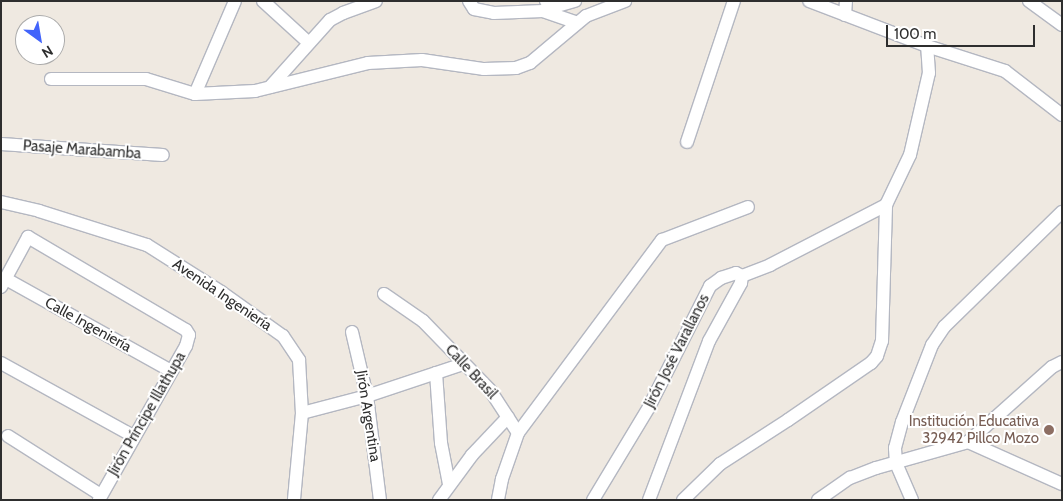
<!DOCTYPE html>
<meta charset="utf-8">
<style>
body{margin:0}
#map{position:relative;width:1063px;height:501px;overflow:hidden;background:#efe9e1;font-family:Cabin,sans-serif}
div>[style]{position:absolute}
.roads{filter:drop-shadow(1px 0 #b4b7c1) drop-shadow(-1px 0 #b4b7c1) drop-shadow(0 1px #b4b7c1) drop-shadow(0 -1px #b4b7c1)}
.minor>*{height:12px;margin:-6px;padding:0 6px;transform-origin:6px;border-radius:6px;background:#fff}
.dots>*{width:14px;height:14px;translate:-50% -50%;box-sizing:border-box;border:2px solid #fff;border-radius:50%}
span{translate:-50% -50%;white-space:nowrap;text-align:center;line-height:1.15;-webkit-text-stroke:4px #fff;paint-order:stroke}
.street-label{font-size:15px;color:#2e2e2e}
.education-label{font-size:15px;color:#785e54}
.right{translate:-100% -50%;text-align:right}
.frame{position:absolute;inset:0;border:2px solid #2e2e2e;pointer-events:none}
.north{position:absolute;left:15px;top:15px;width:50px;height:50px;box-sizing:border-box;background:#fff;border:1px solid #ababab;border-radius:50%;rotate:148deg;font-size:14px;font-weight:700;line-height:20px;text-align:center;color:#2e2e2e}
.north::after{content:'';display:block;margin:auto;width:18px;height:22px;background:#4264fb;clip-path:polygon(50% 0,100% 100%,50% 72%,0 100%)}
.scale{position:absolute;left:886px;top:25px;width:149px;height:22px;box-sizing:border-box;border:2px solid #2e2e2e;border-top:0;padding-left:6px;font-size:15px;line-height:18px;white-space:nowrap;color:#2e2e2e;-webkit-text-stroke:4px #fff;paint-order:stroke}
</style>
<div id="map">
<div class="roads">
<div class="minor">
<div style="left:263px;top:1px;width:62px;rotate:42.4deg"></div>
<div style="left:469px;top:1px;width:9px;rotate:58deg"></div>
<div style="left:474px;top:9px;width:20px;rotate:11deg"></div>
<div style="left:494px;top:13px;width:49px;rotate:-2.3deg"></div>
<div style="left:543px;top:11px;width:36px;rotate:19deg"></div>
<div style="left:546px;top:1px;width:6px;rotate:59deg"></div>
<div style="left:549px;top:6px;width:8px"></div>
<div style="left:557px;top:6px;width:19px;rotate:-16deg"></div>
<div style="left:1029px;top:1px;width:41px;rotate:36deg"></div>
<div style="left:845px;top:15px;width:14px;rotate:-86deg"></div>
<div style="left:927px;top:46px;width:82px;rotate:17.8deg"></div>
<div style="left:1005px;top:71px;width:72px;rotate:37.7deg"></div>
<div style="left:51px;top:79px;width:95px"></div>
<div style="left:146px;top:79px;width:51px;rotate:17deg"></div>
<div style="left:195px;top:94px;width:60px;rotate:-2.9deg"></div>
<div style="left:255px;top:91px;width:116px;rotate:-13.9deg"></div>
<div style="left:368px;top:63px;width:54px;rotate:-3.2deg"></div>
<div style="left:422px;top:60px;width:63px;rotate:8.3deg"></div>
<div style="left:484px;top:69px;width:32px;rotate:-2deg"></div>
<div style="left:516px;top:68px;width:15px;rotate:-20deg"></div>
<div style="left:530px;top:63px;width:73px;rotate:-40deg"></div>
<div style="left:586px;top:16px;width:42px;rotate:-21deg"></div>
<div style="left:270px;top:87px;width:90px;rotate:-48.2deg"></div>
<div style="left:330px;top:20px;width:15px;rotate:-28deg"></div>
<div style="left:343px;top:13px;width:35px;rotate:-20deg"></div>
<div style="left:195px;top:94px;width:101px;rotate:-66.7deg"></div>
<div style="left:687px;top:142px;width:149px;rotate:-71.6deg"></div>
<div style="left:1px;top:144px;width:162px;rotate:3.9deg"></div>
<div style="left:1px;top:202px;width:39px;rotate:13deg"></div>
<div style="left:39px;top:211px;width:113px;rotate:17.5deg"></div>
<div style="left:147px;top:245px;width:88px;rotate:32.4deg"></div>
<div style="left:221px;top:292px;width:76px;rotate:35.4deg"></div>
<div style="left:283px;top:336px;width:29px;rotate:56deg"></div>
<div style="left:299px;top:360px;width:53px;rotate:86.8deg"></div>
<div style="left:302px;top:413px;width:87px;rotate:95.3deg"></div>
<div style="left:742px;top:276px;width:30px;rotate:-21deg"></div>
<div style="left:770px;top:265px;width:131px;rotate:-27.3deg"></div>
<div style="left:886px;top:205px;width:55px;rotate:-64.4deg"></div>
<div style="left:910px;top:155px;width:84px;rotate:-77deg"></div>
<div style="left:929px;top:73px;width:27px;rotate:-94deg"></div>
<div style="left:927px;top:46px;width:126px;rotate:-159.1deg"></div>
<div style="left:6px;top:279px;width:189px;rotate:29.1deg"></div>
<div style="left:1px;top:287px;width:57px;rotate:-61.6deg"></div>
<div style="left:28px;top:237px;width:183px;rotate:30.5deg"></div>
<div style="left:186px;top:330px;width:6px;rotate:59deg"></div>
<div style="left:189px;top:335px;width:11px;rotate:105deg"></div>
<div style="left:186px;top:346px;width:177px;rotate:119.5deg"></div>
<div style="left:384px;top:294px;width:47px;rotate:34.7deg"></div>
<div style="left:423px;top:321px;width:96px;rotate:45.8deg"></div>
<div style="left:490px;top:390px;width:51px;rotate:56.9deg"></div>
<div style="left:518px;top:433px;width:49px;rotate:109.2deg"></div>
<div style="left:502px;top:479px;width:21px;rotate:101deg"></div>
<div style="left:352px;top:332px;width:66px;rotate:76.8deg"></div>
<div style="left:367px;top:396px;width:105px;rotate:82.9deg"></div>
<div style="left:1px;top:363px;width:151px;rotate:28.9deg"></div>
<div style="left:436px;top:373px;width:70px;rotate:85.9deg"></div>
<div style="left:441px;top:443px;width:42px;rotate:79deg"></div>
<div style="left:302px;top:413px;width:67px;rotate:-14.7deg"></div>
<div style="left:367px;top:396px;width:101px;rotate:-18.4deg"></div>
<div style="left:518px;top:433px;width:241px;rotate:-53.3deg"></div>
<div style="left:662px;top:240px;width:92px;rotate:-21deg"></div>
<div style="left:8px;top:436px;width:110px;rotate:32.4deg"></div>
<div style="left:968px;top:442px;width:103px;rotate:24.1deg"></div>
<div style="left:439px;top:500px;width:56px;rotate:-53.7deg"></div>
<div style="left:472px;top:455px;width:52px;rotate:-46.5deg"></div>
<div style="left:593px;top:500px;width:109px;rotate:-58.9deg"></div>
<div style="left:649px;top:407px;width:136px;rotate:-63.2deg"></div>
<div style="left:710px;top:286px;width:14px;rotate:-36deg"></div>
<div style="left:721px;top:278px;width:16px;rotate:-18deg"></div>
<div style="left:736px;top:273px;width:7px;rotate:27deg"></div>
<div style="left:742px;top:276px;width:7px;rotate:98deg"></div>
<div style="left:741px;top:283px;width:66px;rotate:118.9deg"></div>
<div style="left:709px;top:341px;width:170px;rotate:110.7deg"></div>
<div style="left:683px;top:500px;width:52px;rotate:-44.2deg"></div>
<div style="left:720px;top:464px;width:81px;rotate:-32.9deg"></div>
<div style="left:788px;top:420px;width:101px;rotate:-34.5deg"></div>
<div style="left:871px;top:363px;width:9px;rotate:-49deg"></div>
<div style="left:877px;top:356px;width:16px;rotate:-72deg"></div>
<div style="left:882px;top:341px;width:136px;rotate:-88.3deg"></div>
<div style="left:818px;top:500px;width:39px;rotate:-35deg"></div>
<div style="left:850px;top:478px;width:28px;rotate:-21deg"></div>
<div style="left:876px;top:468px;width:96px;rotate:-15.8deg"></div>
<div style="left:968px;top:442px;width:113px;rotate:-41.8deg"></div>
<div style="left:1052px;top:367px;width:11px;rotate:-27deg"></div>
<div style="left:912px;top:500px;width:40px;rotate:-113.4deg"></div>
<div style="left:896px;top:463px;width:15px;rotate:-94deg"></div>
<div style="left:895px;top:448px;width:27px;rotate:-75deg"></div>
<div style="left:902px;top:422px;width:83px;rotate:-68.7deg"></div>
<div style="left:932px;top:345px;width:22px;rotate:-56deg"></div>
<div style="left:944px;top:327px;width:165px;rotate:-44.3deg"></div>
</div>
</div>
<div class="dots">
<div style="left:1049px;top:430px;background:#8d6e63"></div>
</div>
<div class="street-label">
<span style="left:82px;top:150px;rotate:4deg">Pasaje Marabamba</span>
<span style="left:222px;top:295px;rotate:34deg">Avenida Ingeniería</span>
<span style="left:88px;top:325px;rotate:29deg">Calle Ingeniería</span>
<span style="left:677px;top:351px;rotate:-63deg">Jirón José Varallanos</span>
<span style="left:471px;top:372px;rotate:47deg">Calle Brasil</span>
<span style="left:147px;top:414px;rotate:-60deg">Jirón Príncipe Illathupa</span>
<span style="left:368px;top:416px;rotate:81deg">Jirón Argentina</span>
</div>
<div class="education-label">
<span class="right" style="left:1039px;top:430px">Institución Educativa<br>32942 Pillco Mozo</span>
</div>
<div class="frame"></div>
<div class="north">N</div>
<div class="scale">100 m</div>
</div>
